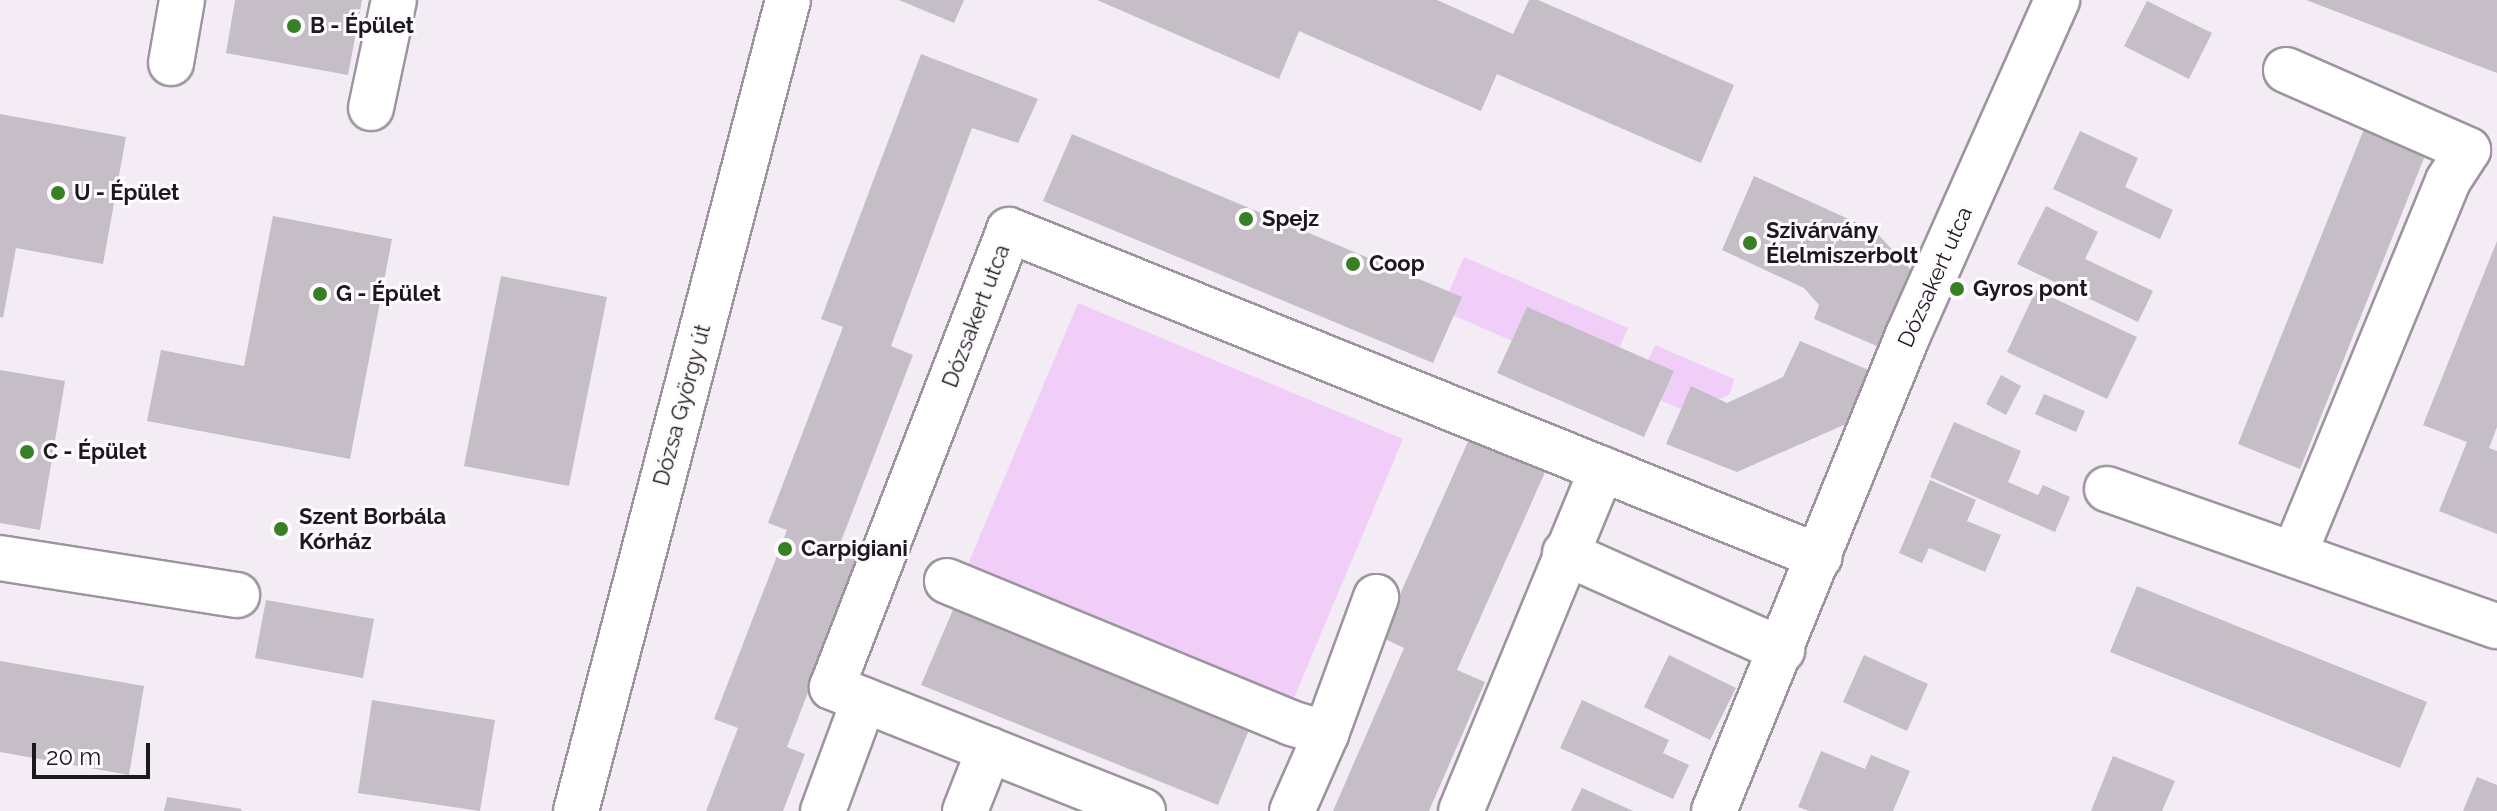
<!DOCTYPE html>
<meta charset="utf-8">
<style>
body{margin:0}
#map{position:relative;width:2497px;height:811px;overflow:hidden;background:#f3ecf5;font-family:Raleway,sans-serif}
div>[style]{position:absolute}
.green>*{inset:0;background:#f0cef8}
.building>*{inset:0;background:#c5bec6}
.roads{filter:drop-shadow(2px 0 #9c959d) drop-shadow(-2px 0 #9c959d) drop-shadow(0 2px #9c959d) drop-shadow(0 -2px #9c959d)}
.minor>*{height:44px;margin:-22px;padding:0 22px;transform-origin:22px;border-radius:22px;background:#fff}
.dots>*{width:22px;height:22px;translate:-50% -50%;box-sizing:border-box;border:4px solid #fefbff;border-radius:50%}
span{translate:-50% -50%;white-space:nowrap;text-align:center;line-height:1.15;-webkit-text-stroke:6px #fefbff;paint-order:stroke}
.poi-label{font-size:22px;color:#1c191c;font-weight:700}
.left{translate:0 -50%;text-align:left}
.street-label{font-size:22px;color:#1c191c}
.scale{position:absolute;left:32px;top:743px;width:118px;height:36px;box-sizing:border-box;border:4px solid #1c191c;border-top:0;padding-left:10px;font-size:24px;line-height:28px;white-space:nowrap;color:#1c191c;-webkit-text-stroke:6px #fefbff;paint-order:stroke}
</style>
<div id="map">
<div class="green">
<div style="clip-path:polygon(1464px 257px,1628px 328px,1604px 381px,1441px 310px)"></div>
<div style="clip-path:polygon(1078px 303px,1403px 439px,1288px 712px,963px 576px)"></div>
<div style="clip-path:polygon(1655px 345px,1734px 379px,1730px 394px,1691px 413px,1635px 390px)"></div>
</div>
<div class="building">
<div style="clip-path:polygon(235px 0,362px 0,348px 75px,226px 53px)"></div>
<div style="clip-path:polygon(899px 0,964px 0,954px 23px)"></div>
<div style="clip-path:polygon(1097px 0,1437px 0,1513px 34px,1529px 0,1538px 0,1734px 85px,1701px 163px,1497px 74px,1481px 111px,1299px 31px,1279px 79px)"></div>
<div style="clip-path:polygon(2306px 0,2497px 0,2497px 73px)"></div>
<div style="clip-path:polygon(2147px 1px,2212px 33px,2189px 79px,2124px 46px)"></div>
<div style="clip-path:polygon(921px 54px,1038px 99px,1018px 143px,972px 128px,891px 346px,913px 355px,838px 549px,860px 557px,787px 747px,805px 754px,783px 811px,706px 811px,738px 728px,714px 719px,787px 530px,768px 523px,843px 327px,821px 319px)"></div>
<div style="clip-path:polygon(0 114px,126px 137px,103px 264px,16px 248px,3px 318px,0 317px)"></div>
<div style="clip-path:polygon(2364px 129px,2426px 153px,2300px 469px,2238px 444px)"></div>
<div style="clip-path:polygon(2080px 131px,2138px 158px,2125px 187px,2173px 210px,2160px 239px,2053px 189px)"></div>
<div style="clip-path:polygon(1072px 134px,1462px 297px,1433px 363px,1043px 201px)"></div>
<div style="clip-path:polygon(1754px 176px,1875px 231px,1912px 271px,1879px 347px,1814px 319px,1819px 305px,1804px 288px,1722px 250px)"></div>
<div style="clip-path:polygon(2046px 206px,2098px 232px,2085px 259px,2153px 291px,2138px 322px,2017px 264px)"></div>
<div style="clip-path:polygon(273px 216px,392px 239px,350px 459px,147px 421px,161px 350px,244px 366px)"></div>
<div style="clip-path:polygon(2497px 241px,2497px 427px,2489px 448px,2497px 451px,2497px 534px,2439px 511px,2467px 442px,2423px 425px)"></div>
<div style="clip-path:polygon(501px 276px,607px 297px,569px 486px,464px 466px)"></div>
<div style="clip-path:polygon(2036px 290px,2137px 337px,2107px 399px,2007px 352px)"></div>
<div style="clip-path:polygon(1527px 307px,1674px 371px,1644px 437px,1497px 373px)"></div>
<div style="clip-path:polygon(1800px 341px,1871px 371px,1846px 424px,1737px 472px,1666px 444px,1691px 386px,1727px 403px,1783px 377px)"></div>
<div style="clip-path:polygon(0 370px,65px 381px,40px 530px,0 523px)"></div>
<div style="clip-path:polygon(2001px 375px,2021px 386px,2006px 415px,1986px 404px)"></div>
<div style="clip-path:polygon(2044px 394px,2085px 411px,2076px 432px,2035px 414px)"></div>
<div style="clip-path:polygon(1954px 422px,2021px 451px,2008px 482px,2038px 495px,2043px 485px,2070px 497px,2055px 532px,1930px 477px)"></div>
<div style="clip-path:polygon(1470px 437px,1546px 470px,1457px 670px,1485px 682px,1429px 811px,1333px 811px,1404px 648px,1381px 637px)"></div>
<div style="clip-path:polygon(1930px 480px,1976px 500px,1967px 521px,2001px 535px,1985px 572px,1929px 548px,1922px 563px,1899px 553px)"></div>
<div style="clip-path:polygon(2137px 586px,2427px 702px,2400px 768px,2110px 652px)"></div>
<div style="clip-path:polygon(266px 600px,374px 619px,363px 678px,255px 658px)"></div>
<div style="clip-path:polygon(955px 605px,1251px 725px,1218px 805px,921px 685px)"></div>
<div style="clip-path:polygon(1669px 655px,1736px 688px,1710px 740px,1644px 707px)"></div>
<div style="clip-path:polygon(1864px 655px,1928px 684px,1907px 731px,1843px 702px)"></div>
<div style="clip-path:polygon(0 661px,144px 686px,129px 775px,0 752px)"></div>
<div style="clip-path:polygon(372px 700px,495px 720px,480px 811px,358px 793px)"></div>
<div style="clip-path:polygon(1582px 700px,1669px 740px,1663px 753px,1689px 765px,1673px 799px,1560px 748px)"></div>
<div style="clip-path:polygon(1821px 751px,1865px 769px,1871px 755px,1910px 771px,1893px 811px,1809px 811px,1798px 807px)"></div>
<div style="clip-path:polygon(2113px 756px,2175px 781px,2162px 811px,2091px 811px)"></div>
<div style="clip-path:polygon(2477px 777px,2497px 785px,2497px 811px,2463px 811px)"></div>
<div style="clip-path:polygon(1582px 788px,1633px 811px,1571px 811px)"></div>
<div style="clip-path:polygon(167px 797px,242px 809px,241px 811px,164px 811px)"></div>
</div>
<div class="roads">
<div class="minor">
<div style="left:171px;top:63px;width:64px;rotate:-80.1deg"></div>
<div style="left:2286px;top:70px;width:199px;rotate:23.7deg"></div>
<div style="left:2468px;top:150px;width:37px;rotate:123deg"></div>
<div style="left:2448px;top:181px;width:404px;rotate:112.4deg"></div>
<div style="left:371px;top:108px;width:110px;rotate:-78deg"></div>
<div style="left:2107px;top:489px;width:413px;rotate:19.4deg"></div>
<div style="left:1565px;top:553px;width:238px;rotate:24.1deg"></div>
<div style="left:0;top:558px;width:240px;rotate:8.9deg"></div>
<div style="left:947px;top:581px;width:372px;rotate:22.4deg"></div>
<div style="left:1291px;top:723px;width:37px;rotate:17deg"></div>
<div style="left:1326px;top:734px;width:84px;rotate:113.8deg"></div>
<div style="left:1326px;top:734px;width:146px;rotate:-69.9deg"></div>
<div style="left:576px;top:811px;width:838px;rotate:-75.35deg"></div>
<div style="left:823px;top:811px;width:118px;rotate:-69.7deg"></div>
<div style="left:965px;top:811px;width:66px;rotate:-68.5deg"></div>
<div style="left:1143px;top:811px;width:335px;rotate:-158.3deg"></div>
<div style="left:832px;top:687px;width:490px;rotate:-68.8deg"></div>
<div style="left:1009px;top:230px;width:874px;rotate:21.96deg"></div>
<div style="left:1461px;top:811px;width:370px;rotate:-67.6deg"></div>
<div style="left:1714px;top:811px;width:514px;rotate:-67.83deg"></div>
<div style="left:1908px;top:335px;width:367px;rotate:-66deg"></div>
</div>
</div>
<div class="dots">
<div style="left:294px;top:26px;background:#387f25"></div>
<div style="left:58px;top:193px;background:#387f25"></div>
<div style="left:1246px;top:219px;background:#387f25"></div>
<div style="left:1750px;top:243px;background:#387f25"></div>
<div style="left:1353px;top:264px;background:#387f25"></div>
<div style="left:1957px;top:289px;background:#387f25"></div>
<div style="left:320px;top:294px;background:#387f25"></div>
<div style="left:27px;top:452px;background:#387f25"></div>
<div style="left:281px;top:529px;background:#387f25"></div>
<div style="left:785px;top:549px;background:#387f25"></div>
</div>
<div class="poi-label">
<span class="left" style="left:310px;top:26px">B - Épület</span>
<span class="left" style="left:74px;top:193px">U - Épület</span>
<span class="left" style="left:1262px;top:219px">Spejz</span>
<span class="left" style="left:1766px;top:243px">Szivárvány<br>Élelmiszerbolt</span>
<span class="left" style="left:1369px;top:264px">Coop</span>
<span class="left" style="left:1973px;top:289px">Gyros pont</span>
<span class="left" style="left:336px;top:294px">G - Épület</span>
<span class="left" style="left:43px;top:452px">C - Épület</span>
<span class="left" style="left:299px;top:529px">Szent Borbála<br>Kórház</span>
<span class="left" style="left:801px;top:549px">Carpigiani</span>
</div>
<div class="street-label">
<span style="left:1935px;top:277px;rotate:-66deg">Dózsakert utca</span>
<span style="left:976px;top:316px;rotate:-69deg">Dózsakert utca</span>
<span style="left:682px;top:405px;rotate:-75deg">Dózsa György út</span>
</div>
<div class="scale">20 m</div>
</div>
